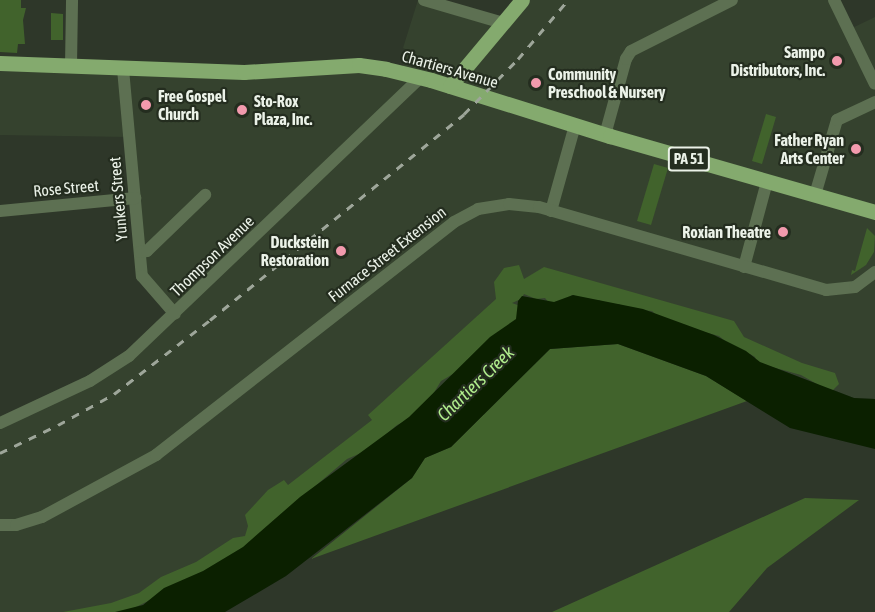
<!DOCTYPE html>
<style>
body{margin:0}
#map{position:relative;width:875px;height:612px;overflow:hidden;background:#2e3729;font-family:"Asap Condensed",sans-serif}
div>[style]{position:absolute}
.built>*{inset:0;background:#35422e}
.green>*{inset:0;background:#41632c}
.water>*{inset:0;background:#0b2000}
.street>*{height:12px;margin:-6px;padding:0 6px;transform-origin:6px;border-radius:6px;background:#5d7052}
.primary>*{height:15px;margin:-7.5px;padding:0 7.5px;transform-origin:7.5px;border-radius:7.5px;background:#84aa6e}
.rail>*{height:3px;margin-top:-1.5px;transform-origin:0;background:repeating-linear-gradient(90deg,#9ea69a 0 8px,transparent 0 16px)}
.dots>*{width:16px;height:16px;translate:-50% -50%;box-sizing:border-box;border:3px solid #242d1f;border-radius:50%}
span{translate:-50% -50%;white-space:nowrap;text-align:center;line-height:1.15;-webkit-text-stroke:4.5px #242d1f;paint-order:stroke}
.shield-label span{padding:2px 4px;background:#242d1f;border:2px solid;border-radius:4px;-webkit-text-stroke-width:0}
.shield-label{font-size:15px;color:#ebf2e8;font-weight:700}
.poi-label{font-size:16px;color:#ebf2e8;font-weight:700}
.right{translate:-100% -50%;text-align:right}
.left{translate:0 -50%;text-align:left}
.street-label{font-size:16px;color:#ebf2e8}
.water-label{font-size:18px;color:#b1ee8d;font-style:italic}
</style>
<div id="map">
<div class="built">
<div style="clip-path:polygon(418px 0,503px 23px,522px 0,834px 0,848px 30px,875px 17px,875px 399px,854px 398px,760px 362px,746px 351px,518px 333px,166px 612px,0 612px,0 424px,90px 381px,174px 314px,142px 276px,129px 137px,0 135px,0 63px,401px 73px,407px 50px,403px 48px)"></div>
</div>
<div class="green">
<div style="clip-path:polygon(0 0,21px 0,21px 8px,26px 8px,23px 20px,25px 44px,18px 44px,17px 53px,0 52px)"></div>
<div style="clip-path:polygon(51px 13px,63px 14px,63px 40px,51px 40px)"></div>
<div style="clip-path:polygon(766px 114px,776px 117px,762px 164px,752px 161px)"></div>
<div style="clip-path:polygon(654px 164px,668px 168px,651px 225px,637px 221px)"></div>
<div style="clip-path:polygon(867px 228px,875px 236px,874px 252px,866px 265px,851px 275px,852px 270px,855px 271px)"></div>
<div style="clip-path:polygon(519px 265px,524px 279px,544px 267px,734px 321px,744px 337px,802px 363px,835px 373px,839px 384px,831px 392px,801px 375px,757px 363px,755px 357px,750px 354px,742px 355px,719px 336px,663px 321px,652px 311px,626px 309px,619px 304px,613px 307px,601px 304px,600px 300px,593px 302px,572px 295px,567px 300px,549px 303px,545px 298px,536px 299px,524px 294px,521px 299px,512px 303px,523px 307px,526px 312px,465px 367px,441px 381px,421px 414px,397px 425px,368px 450px,347px 459px,226px 562px,126px 612px,63px 612px,111px 603px,139px 593px,161px 577px,196px 562px,233px 538px,245px 536px,248px 526px,245px 515px,268px 490px,284px 480px,288px 485px,372px 420px,368px 415px,496px 299px,494px 282px,504px 268px)"></div>
<div style="clip-path:polygon(618px 344px,706px 376px,747px 401px,311px 559px,412px 478px,425px 458px,451px 447px,550px 349px)"></div>
<div style="clip-path:polygon(805px 498px,859px 500px,767px 568px,729px 612px,552px 612px)"></div>
</div>
<div class="water">
<div style="clip-path:polygon(573px 295px,643px 309px,714px 335px,746px 351px,760px 362px,854px 398px,875px 399px,875px 449px,790px 428px,706px 376px,618px 344px,550px 349px,451px 447px,425px 458px,412px 478px,286px 576px,225px 612px,115px 612px,143px 605px,164px 588px,203px 571px,243px 547px,300px 497px,409px 417px,490px 337px,516px 319px,518px 301px,522px 296px,554px 302px)"></div>
</div>
<div class="street">
<div style="left:424px;top:0;width:82px;rotate:16.2deg"></div>
<div style="left:834px;top:0;width:93px;rotate:64deg"></div>
<div style="left:71px;top:66px;width:66px;rotate:-89.1deg"></div>
<div style="left:123px;top:69px;width:208px;rotate:84.8deg"></div>
<div style="left:142px;top:276px;width:50px;rotate:49deg"></div>
<div style="left:605px;top:135px;width:79px;rotate:-74.6deg"></div>
<div style="left:626px;top:59px;width:9px;rotate:-58deg"></div>
<div style="left:631px;top:51px;width:113px;rotate:-26.8deg"></div>
<div style="left:815px;top:195px;width:78px;rotate:-73.7deg"></div>
<div style="left:837px;top:120px;width:42px;rotate:-25.3deg"></div>
<div style="left:0;top:211px;width:136px;rotate:-5.5deg"></div>
<div style="left:551px;top:211px;width:89px;rotate:-74.4deg"></div>
<div style="left:140px;top:252px;width:7px;rotate:-8deg"></div>
<div style="left:147px;top:251px;width:81px;rotate:-44deg"></div>
<div style="left:744px;top:267px;width:88px;rotate:-74.9deg"></div>
<div style="left:0;top:423px;width:99px;rotate:-25deg"></div>
<div style="left:90px;top:381px;width:46px;rotate:-32.7deg"></div>
<div style="left:129px;top:356px;width:404px;rotate:-43.7deg"></div>
<div style="left:0;top:525px;width:16px"></div>
<div style="left:16px;top:525px;width:27px;rotate:-17deg"></div>
<div style="left:42px;top:517px;width:130px;rotate:-28.5deg"></div>
<div style="left:156px;top:455px;width:378px;rotate:-38deg"></div>
<div style="left:454px;top:222px;width:27px;rotate:-28deg"></div>
<div style="left:478px;top:209px;width:31px;rotate:-9deg"></div>
<div style="left:509px;top:204px;width:30px;rotate:6deg"></div>
<div style="left:539px;top:207px;width:299px;rotate:16.1deg"></div>
<div style="left:826px;top:290px;width:29px;rotate:-6deg"></div>
<div style="left:855px;top:287px;width:25px;rotate:-37deg"></div>
</div>
<div class="primary">
<div style="left:0;top:63px;width:244px;rotate:2.1deg"></div>
<div style="left:244px;top:72px;width:115px;rotate:-3.5deg"></div>
<div style="left:359px;top:65px;width:27px;rotate:8deg"></div>
<div style="left:386px;top:69px;width:46px;rotate:13.7deg"></div>
<div style="left:431px;top:80px;width:188px;rotate:17.4deg"></div>
<div style="left:610px;top:136px;width:276px;rotate:16deg"></div>
<div style="left:450px;top:86px;width:112px;rotate:-50.1deg"></div>
</div>
<div class="rail">
<div style="left:0;top:453px;width:64px;rotate:-25.8deg"></div>
<div style="left:58px;top:425px;width:64px;rotate:-29deg"></div>
<div style="left:114px;top:394px;width:121px;rotate:-37.6deg"></div>
<div style="left:210px;top:320px;width:327px;rotate:-39deg"></div>
<div style="left:464px;top:114px;width:77px;rotate:-45.5deg"></div>
<div style="left:518px;top:59px;width:77px;rotate:-49.7deg"></div>
</div>
<div class="dots">
<div style="left:837px;top:61px;background:#f29aad"></div>
<div style="left:536px;top:83px;background:#f29aad"></div>
<div style="left:146px;top:105px;background:#f29aad"></div>
<div style="left:242px;top:110px;background:#f29aad"></div>
<div style="left:856px;top:149px;background:#f29aad"></div>
<div style="left:783px;top:232px;background:#f29aad"></div>
<div style="left:341px;top:251px;background:#f29aad"></div>
</div>
<div class="shield-label">
<span style="left:689px;top:159px">PA 51</span>
</div>
<div class="poi-label">
<span class="right" style="left:825px;top:61px">Sampo<br>Distributors, Inc.</span>
<span class="left" style="left:548px;top:83px">Community<br>Preschool &amp; Nursery</span>
<span class="left" style="left:158px;top:105px">Free Gospel<br>Church</span>
<span class="left" style="left:254px;top:110px">Sto-Rox<br>Plaza, Inc.</span>
<span class="right" style="left:844px;top:149px">Father Ryan<br>Arts Center</span>
<span class="right" style="left:771px;top:232px">Roxian Theatre</span>
<span class="right" style="left:329px;top:251px">Duckstein<br>Restoration</span>
</div>
<div class="street-label">
<span style="left:450px;top:69px;rotate:16deg">Chartiers Avenue</span>
<span style="left:66px;top:188px;rotate:-5deg">Rose Street</span>
<span style="left:118px;top:199px;rotate:-95deg">Yunkers Street</span>
<span style="left:387px;top:254px;rotate:-38deg">Furnace Street Extension</span>
<span style="left:212px;top:256px;rotate:-44deg">Thompson Avenue</span>
</div>
<div class="water-label">
<span style="left:476px;top:384px;rotate:-44deg">Chartiers Creek</span>
</div>
</div>
